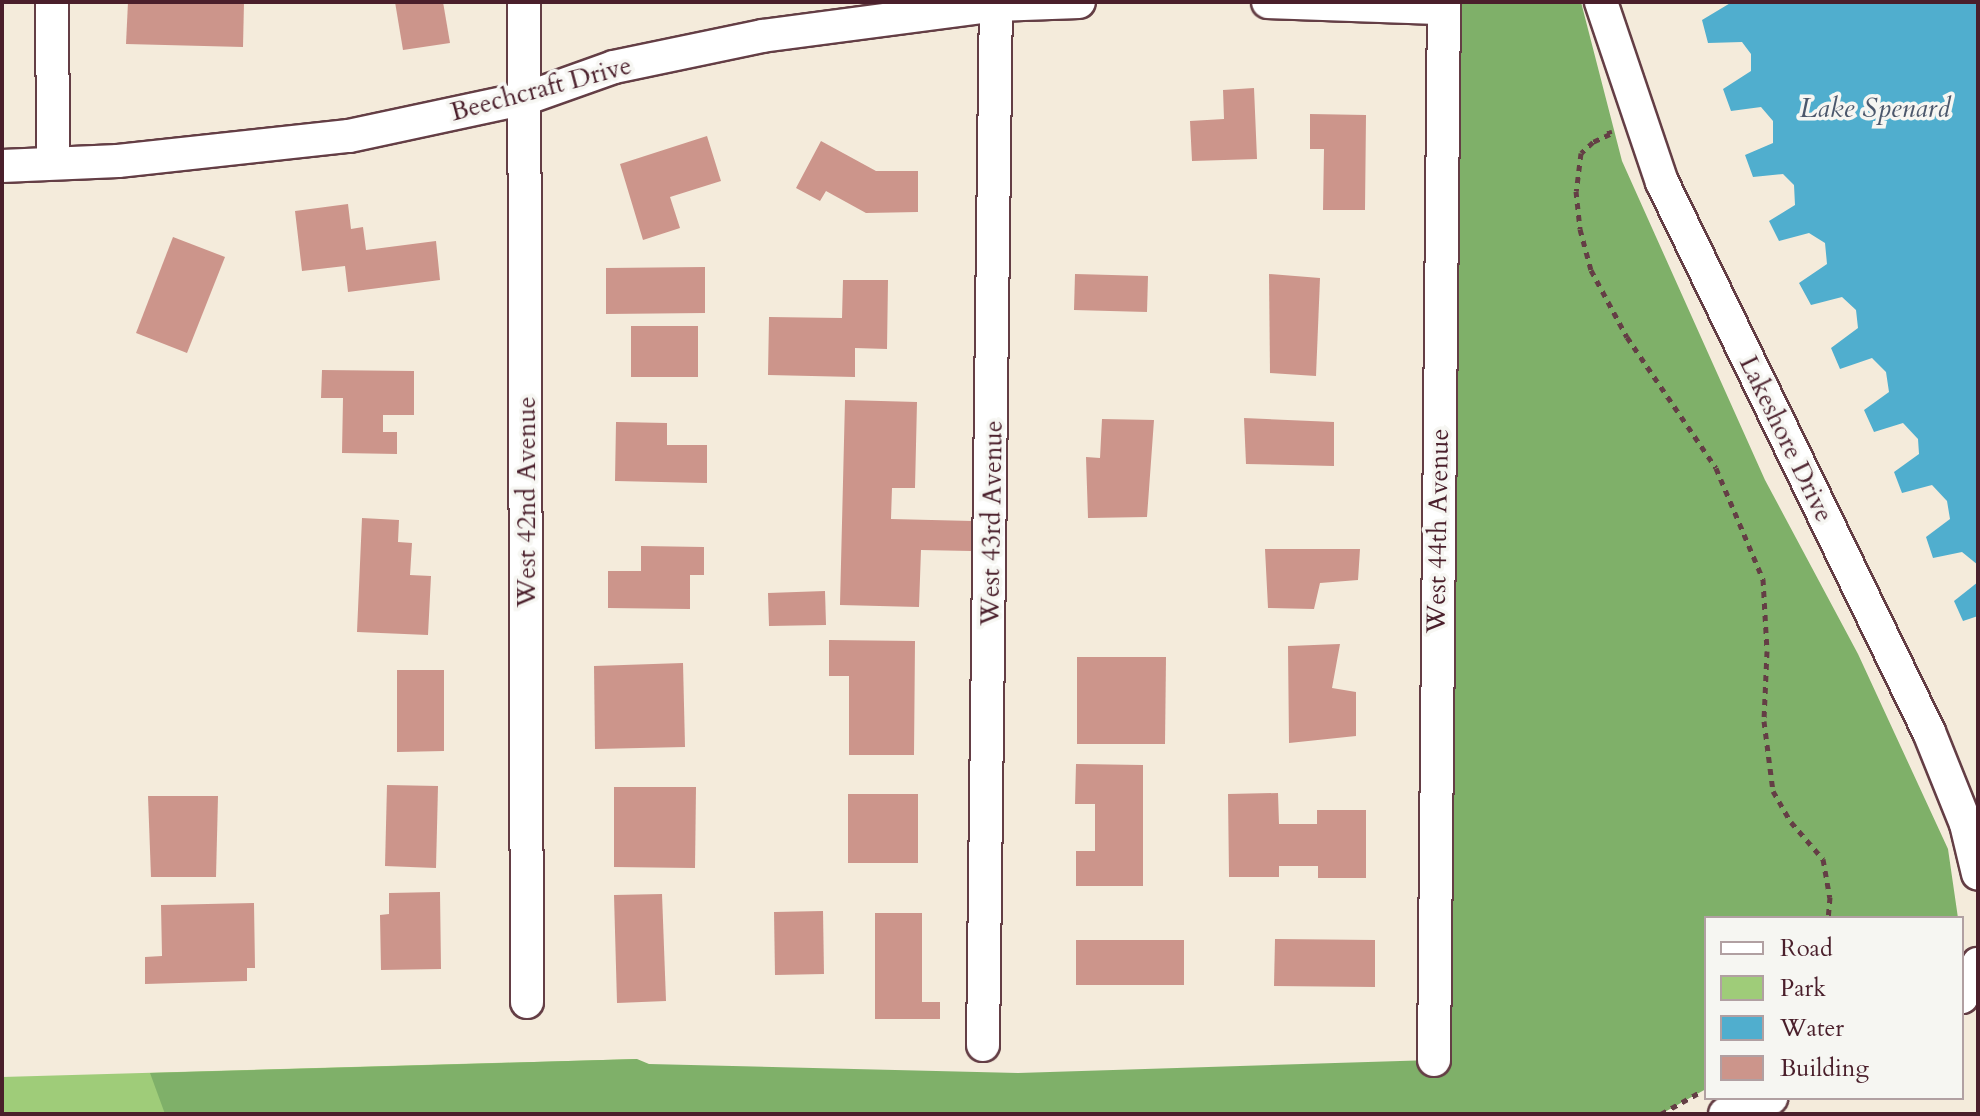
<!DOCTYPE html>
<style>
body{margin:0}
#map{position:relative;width:1980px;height:1116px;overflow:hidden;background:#f4ebdb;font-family:Cardo,serif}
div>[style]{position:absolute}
.green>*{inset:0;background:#9fcc79}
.forest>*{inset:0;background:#7fb069}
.water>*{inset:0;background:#50aece}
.building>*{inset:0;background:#cc958b}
.path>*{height:5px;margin-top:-2.5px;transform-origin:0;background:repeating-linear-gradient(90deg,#643e45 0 6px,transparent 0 12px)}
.roads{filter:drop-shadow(2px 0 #643e45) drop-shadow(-2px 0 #643e45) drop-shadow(0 2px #643e45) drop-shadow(0 -2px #643e45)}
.street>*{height:32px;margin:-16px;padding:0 16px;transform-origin:16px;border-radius:16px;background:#fff}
span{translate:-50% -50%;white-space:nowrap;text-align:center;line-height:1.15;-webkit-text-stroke:7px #f6f6f2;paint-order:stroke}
.street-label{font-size:26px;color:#4a1f2b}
.water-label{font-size:28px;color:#4c586c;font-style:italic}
.frame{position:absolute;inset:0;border:4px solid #4a1f2b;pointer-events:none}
.legend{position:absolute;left:1704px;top:916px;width:260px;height:184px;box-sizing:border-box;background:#f6f6f2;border:2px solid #b1a0a2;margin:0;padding:10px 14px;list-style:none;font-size:24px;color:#4a1f2b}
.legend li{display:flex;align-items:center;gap:16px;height:40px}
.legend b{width:40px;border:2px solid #b1a0a2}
</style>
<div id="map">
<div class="green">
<div style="clip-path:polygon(637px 1059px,632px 1114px,2px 1114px,2px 1077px)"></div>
</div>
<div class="forest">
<div style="clip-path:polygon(1444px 2px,1581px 2px,1622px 161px,1765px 480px,1858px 654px,1948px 849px,1958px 918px,1706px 918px,1706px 1089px,1661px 1114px,165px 1114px,150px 1073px,637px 1059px,649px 1064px,1018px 1073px,1433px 1060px)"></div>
</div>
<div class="water">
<div style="clip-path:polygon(1732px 2px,1978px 2px,1978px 565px,1962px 552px,1933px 558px,1926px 537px,1950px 519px,1947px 501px,1932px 485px,1902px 493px,1894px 472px,1919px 454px,1918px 439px,1903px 423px,1874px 432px,1864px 410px,1889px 392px,1886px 372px,1872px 358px,1840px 369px,1831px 348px,1858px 328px,1856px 310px,1842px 297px,1811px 305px,1799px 283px,1827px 264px,1825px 243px,1809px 233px,1779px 241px,1769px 221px,1795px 205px,1794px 185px,1783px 174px,1753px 177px,1745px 155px,1773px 143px,1773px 121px,1761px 107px,1731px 111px,1723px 89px,1751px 71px,1751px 54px,1742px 42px,1708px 43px,1702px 20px)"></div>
<div style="clip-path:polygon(1978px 582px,1978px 616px,1963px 621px,1954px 601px)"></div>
</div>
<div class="building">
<div style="clip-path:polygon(128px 2px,244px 2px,243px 47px,126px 44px)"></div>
<div style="clip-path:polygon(395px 2px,443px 2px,450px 43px,403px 50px)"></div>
<div style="clip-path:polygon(1254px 88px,1257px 159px,1192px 161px,1190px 121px,1224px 119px,1223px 90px)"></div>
<div style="clip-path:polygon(1310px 114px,1366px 115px,1365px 210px,1323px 210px,1324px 149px,1310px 149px)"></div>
<div style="clip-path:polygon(707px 136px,721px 181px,670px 197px,680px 228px,643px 240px,620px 164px)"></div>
<div style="clip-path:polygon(821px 141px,876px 171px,918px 171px,918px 212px,866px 213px,826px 191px,820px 201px,796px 188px)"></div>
<div style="clip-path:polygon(348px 204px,351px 229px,363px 227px,366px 250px,436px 241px,440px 280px,348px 292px,345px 266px,302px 271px,295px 211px)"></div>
<div style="clip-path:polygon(173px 237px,225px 257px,187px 353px,136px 333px)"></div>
<div style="clip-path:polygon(705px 267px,705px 313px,606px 314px,606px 268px)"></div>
<div style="clip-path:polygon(1075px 274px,1148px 276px,1147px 312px,1074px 310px)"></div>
<div style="clip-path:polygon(1269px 274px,1320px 278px,1316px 376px,1270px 373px)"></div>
<div style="clip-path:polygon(843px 280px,888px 280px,887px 349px,855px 348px,855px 377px,768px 375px,769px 317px,842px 318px)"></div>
<div style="clip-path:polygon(631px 326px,698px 326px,698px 377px,631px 377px)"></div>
<div style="clip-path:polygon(322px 370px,414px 371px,414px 415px,383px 415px,383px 432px,397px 432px,397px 454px,342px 453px,343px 398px,321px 398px)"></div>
<div style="clip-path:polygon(845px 400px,917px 402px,915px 488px,892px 488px,891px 519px,972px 521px,971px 551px,921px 550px,919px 607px,840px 605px)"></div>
<div style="clip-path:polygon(1244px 418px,1334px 422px,1334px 466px,1246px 464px)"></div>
<div style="clip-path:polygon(1102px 419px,1154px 420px,1147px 517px,1088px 518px,1086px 457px,1100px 458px)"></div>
<div style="clip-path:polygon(616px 422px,667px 423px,667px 445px,707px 445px,707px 483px,615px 481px)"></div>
<div style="clip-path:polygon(362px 518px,399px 520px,398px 542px,412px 543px,410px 575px,431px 576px,428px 635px,357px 632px)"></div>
<div style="clip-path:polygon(641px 546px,704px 547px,704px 575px,690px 575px,690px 609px,608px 608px,608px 571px,641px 571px)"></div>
<div style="clip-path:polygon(1265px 549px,1360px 549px,1358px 580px,1320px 583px,1314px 609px,1268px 608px)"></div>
<div style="clip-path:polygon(825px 591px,826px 625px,769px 626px,768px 593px)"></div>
<div style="clip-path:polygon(829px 640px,915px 641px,914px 755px,849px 755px,849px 676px,829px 676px)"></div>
<div style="clip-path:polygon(1340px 644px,1332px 688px,1356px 692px,1356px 736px,1289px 743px,1288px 646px)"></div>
<div style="clip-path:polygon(1077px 657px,1166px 657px,1165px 744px,1077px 744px)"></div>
<div style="clip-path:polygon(683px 663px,685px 747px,595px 749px,594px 666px)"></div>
<div style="clip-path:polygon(397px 670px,444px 670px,444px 751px,397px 752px)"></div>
<div style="clip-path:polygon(1076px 764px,1143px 765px,1143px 886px,1076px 886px,1076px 851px,1095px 851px,1095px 804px,1075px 804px)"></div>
<div style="clip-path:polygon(387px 785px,438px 786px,436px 868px,385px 866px)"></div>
<div style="clip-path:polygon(614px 787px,696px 787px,695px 868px,614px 867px)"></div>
<div style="clip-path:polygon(1278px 793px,1279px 824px,1317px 824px,1317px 810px,1366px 810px,1366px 878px,1318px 878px,1318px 866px,1279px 866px,1279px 877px,1229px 877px,1228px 794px)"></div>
<div style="clip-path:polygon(848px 794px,918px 794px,918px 863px,848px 863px)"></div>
<div style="clip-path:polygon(148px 796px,218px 796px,216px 877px,151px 877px)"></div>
<div style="clip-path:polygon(440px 892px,441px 969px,381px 970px,380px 915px,389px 914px,389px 893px)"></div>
<div style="clip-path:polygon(662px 894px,666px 1001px,617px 1003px,614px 895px)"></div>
<div style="clip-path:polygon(254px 903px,255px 968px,247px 968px,247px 981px,145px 984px,145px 957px,162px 956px,161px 905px)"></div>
<div style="clip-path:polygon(823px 911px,824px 974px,775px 975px,774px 912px)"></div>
<div style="clip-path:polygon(875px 913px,922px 913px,922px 1002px,940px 1002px,940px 1019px,875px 1019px)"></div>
<div style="clip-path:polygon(1275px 939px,1375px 940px,1375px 987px,1274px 986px)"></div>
<div style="clip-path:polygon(1076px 940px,1184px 940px,1184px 985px,1076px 985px)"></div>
</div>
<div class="path">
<div style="left:1609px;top:130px;width:4px;rotate:76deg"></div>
<div style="left:1610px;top:134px;width:19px;rotate:155deg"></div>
<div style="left:1593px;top:142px;width:16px;rotate:137deg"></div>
<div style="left:1581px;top:153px;width:38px;rotate:97deg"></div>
<div style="left:1576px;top:191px;width:38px;rotate:84deg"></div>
<div style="left:1580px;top:229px;width:42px;rotate:75deg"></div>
<div style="left:1591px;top:270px;width:76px;rotate:61.8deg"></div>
<div style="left:1627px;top:337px;width:158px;rotate:55.8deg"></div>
<div style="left:1716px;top:468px;width:121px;rotate:67.1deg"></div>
<div style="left:1763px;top:579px;width:72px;rotate:86.8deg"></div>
<div style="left:1767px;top:651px;width:70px;rotate:92.5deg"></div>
<div style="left:1764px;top:721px;width:71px;rotate:82.7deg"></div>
<div style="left:1773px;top:791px;width:36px;rotate:60deg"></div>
<div style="left:1791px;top:822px;width:49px;rotate:49.1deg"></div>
<div style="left:1823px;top:859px;width:39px;rotate:80deg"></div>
<div style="left:1830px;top:897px;width:21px;rotate:95deg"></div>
<div style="left:1661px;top:1114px;width:47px;rotate:-29.3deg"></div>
</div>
<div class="roads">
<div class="street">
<div style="left:52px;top:2px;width:161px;rotate:89.6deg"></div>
<div style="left:524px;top:2px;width:1000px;rotate:89.83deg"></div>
<div style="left:1268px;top:2px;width:175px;rotate:2deg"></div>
<div style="left:1601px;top:2px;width:190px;rotate:71.3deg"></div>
<div style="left:1662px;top:182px;width:611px;rotate:64.11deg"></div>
<div style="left:1929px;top:732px;width:99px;rotate:68.1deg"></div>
<div style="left:1966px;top:824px;width:51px;rotate:76.5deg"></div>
<div style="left:2px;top:166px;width:116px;rotate:-2.5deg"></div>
<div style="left:118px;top:161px;width:232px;rotate:-6.2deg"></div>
<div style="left:349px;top:136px;width:182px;rotate:-12.1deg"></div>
<div style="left:527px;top:98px;width:92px;rotate:-19.6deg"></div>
<div style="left:614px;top:67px;width:151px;rotate:-11.8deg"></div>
<div style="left:762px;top:36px;width:236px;rotate:-7.5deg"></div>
<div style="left:996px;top:5px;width:83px;rotate:-2.1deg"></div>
<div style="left:1962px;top:997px;width:37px;rotate:-64deg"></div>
<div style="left:983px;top:1045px;width:1043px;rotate:-89.29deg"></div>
<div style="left:1434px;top:1060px;width:1058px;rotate:-89.46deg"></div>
<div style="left:1725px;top:1114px;width:49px;rotate:-19.2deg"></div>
</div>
</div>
<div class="street-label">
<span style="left:541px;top:89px;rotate:-15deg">Beechcraft Drive</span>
<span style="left:1786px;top:439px;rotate:64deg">Lakeshore Drive</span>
<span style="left:527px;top:502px;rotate:-90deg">West 42nd Avenue</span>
<span style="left:992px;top:523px;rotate:-89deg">West 43rd Avenue</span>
<span style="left:1438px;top:531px;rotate:-89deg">West 44th Avenue</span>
</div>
<div class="water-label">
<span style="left:1875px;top:108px">Lake Spenard</span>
</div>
<div class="frame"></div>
<ul class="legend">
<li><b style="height:10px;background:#fff"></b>Road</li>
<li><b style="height:22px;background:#9fcc79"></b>Park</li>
<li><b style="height:22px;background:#50aece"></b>Water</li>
<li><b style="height:22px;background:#cc958b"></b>Building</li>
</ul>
</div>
